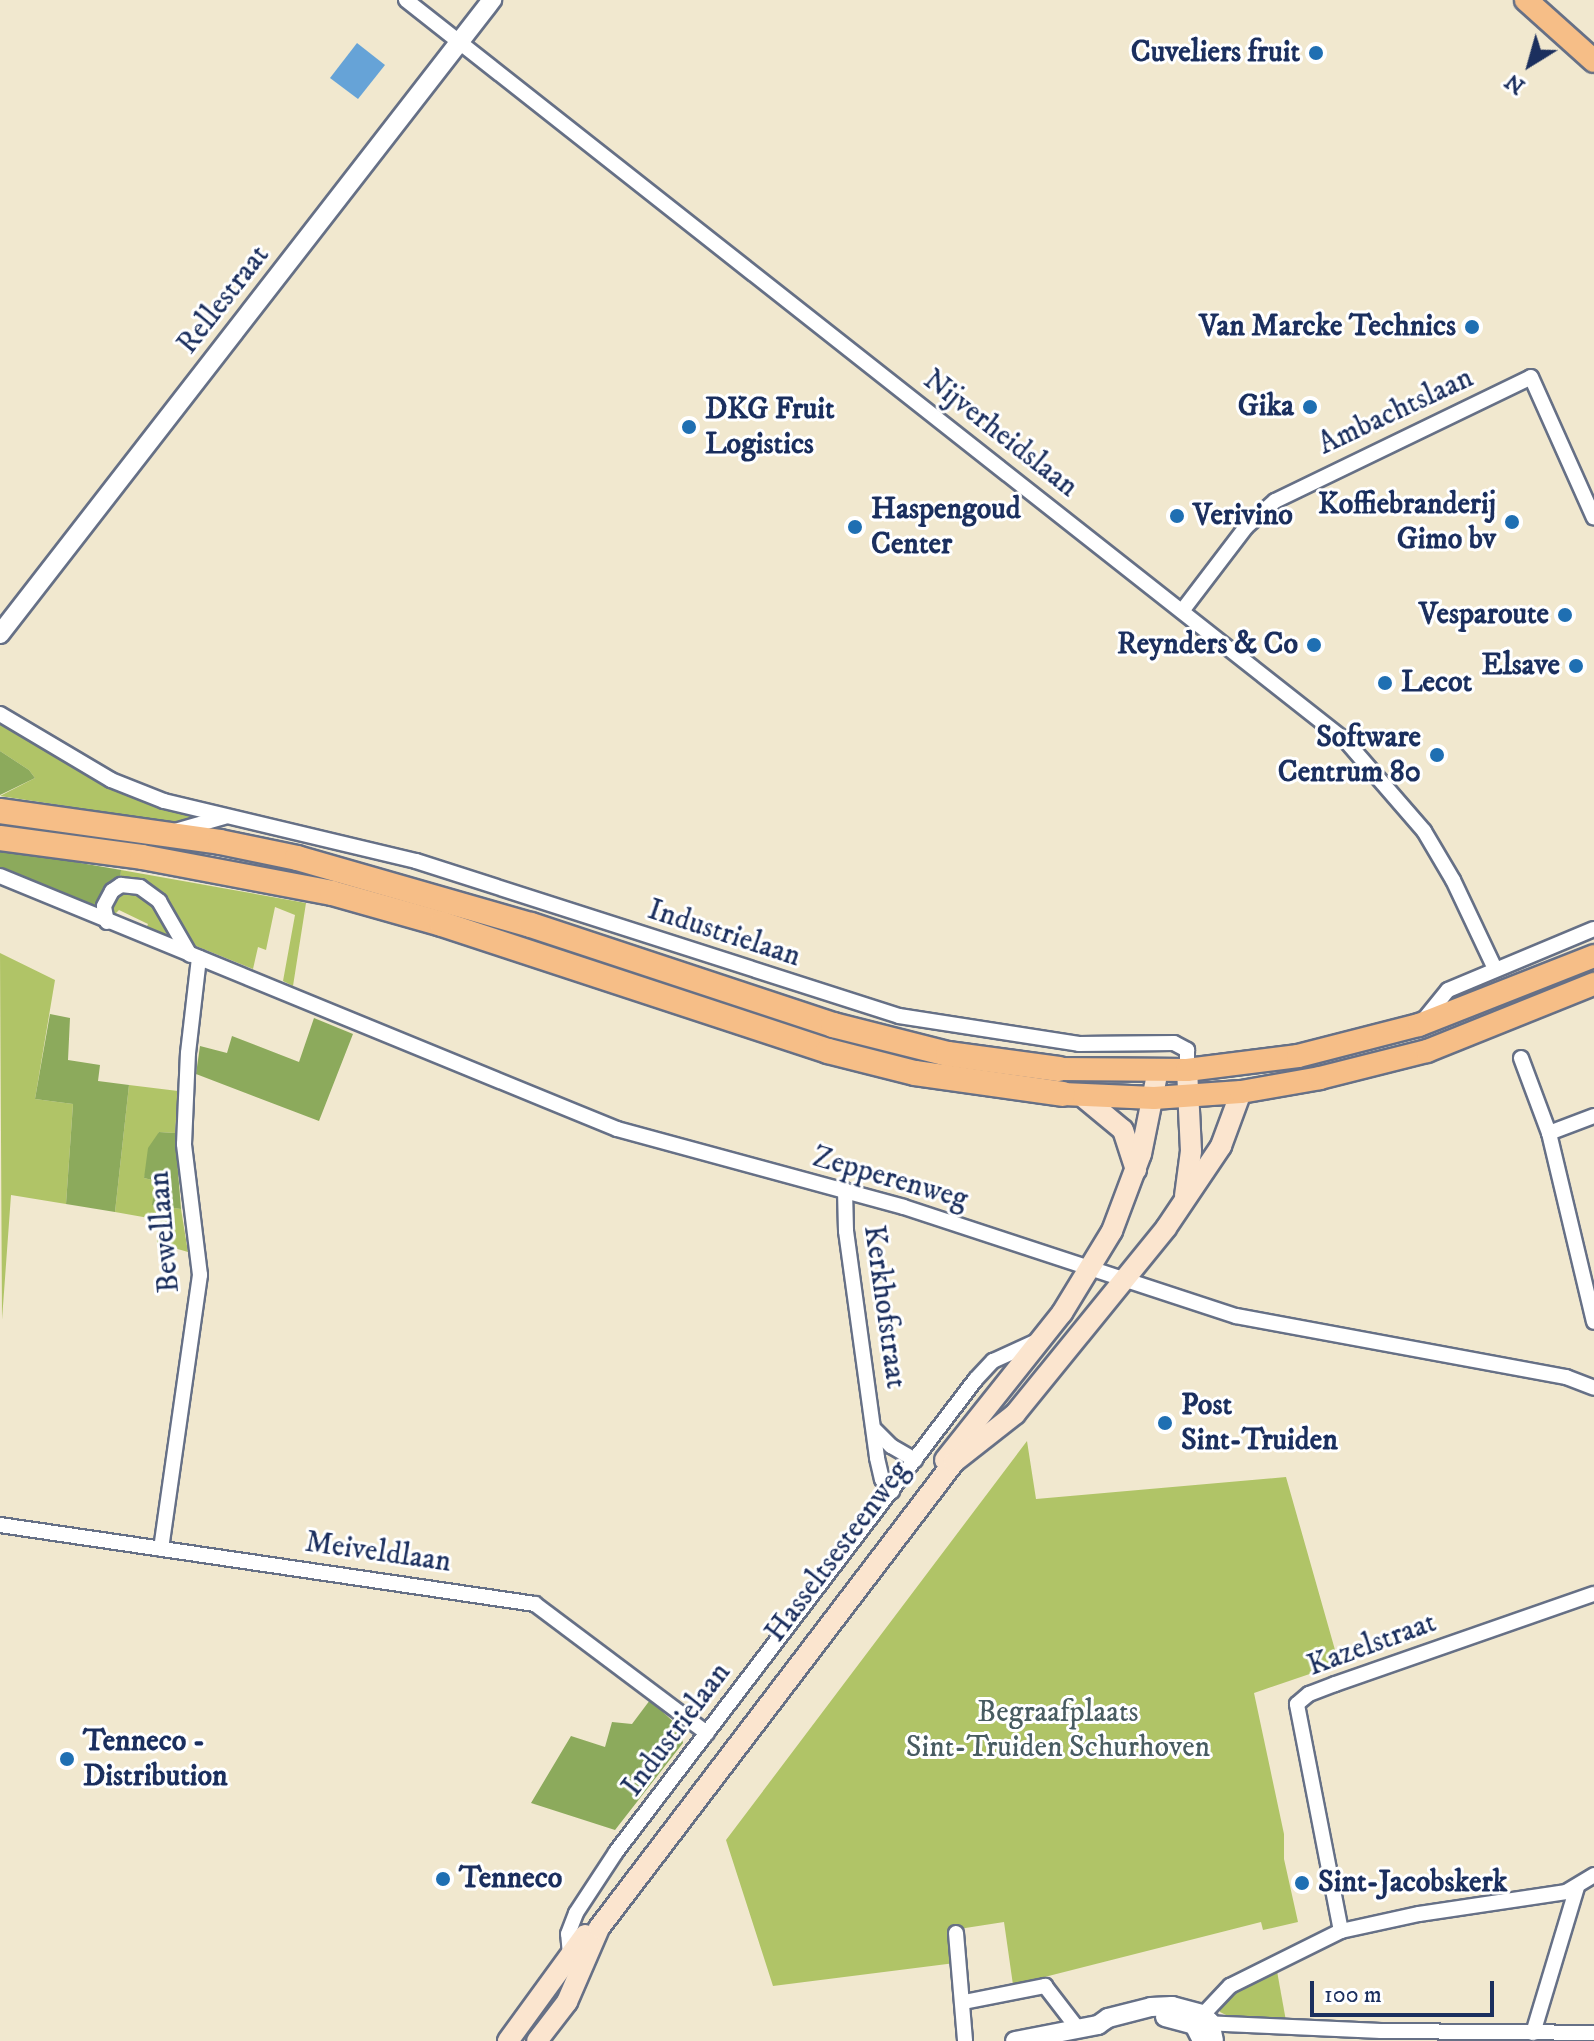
<!DOCTYPE html>
<style>
body{margin:0}
#map{position:relative;width:1594px;height:2041px;overflow:hidden;background:#f1e8cf;font-family:"IM FELL DW Pica",serif}
div>[style]{position:absolute}
.green>*{inset:0;background:#b0c467}
.forest>*{inset:0;background:#8caa5c}
.water>*{inset:0;background:#66a3d7}
.roads{filter:drop-shadow(2px 0 #667086) drop-shadow(-2px 0 #667086) drop-shadow(0 2px #667086) drop-shadow(0 -2px #667086)}
.minor>*{height:14px;margin:-7px;padding:0 7px;transform-origin:7px;border-radius:7px;background:#fff}
.tertiary>*{height:18px;margin:-9px;padding:0 9px;transform-origin:9px;border-radius:9px;background:#fff}
.secondary>*{height:20px;margin:-10px;padding:0 10px;transform-origin:10px;border-radius:10px;background:#fbe5cf}
.primary>*{height:22px;margin:-11px;padding:0 11px;transform-origin:11px;border-radius:11px;background:#f6be87}
.trunk>*{height:24px;margin:-12px;padding:0 12px;transform-origin:12px;border-radius:12px;background:#f6be87}
.dots>*{width:22px;height:22px;translate:-50% -50%;box-sizing:border-box;border:4px solid #fff;border-radius:50%}
span{translate:-50% -50%;white-space:nowrap;text-align:center;line-height:1.15;-webkit-text-stroke:6px #fff;paint-order:stroke}
.poi-label{font-size:30px;color:#1b2f5e;font-weight:700}
.right{translate:-100% -50%;text-align:right}
.left{translate:0 -50%;text-align:left}
.street-label{font-size:30px;color:#1b2f5e}
.park-label{font-size:30px;color:#485c61}
.north{position:absolute;left:1490px;top:24px;width:80px;height:80px;-webkit-text-stroke:6px #fff;paint-order:stroke;rotate:217deg;font-size:22px;font-weight:700;line-height:32px;text-align:center;color:#1b2f5e}
.north::after{content:'';display:block;margin:auto;width:28px;height:36px;background:#1b2f5e;clip-path:polygon(50% 0,100% 100%,50% 72%,0 100%)}
.scale{position:absolute;left:1310px;top:1981px;width:184px;height:36px;box-sizing:border-box;border:4px solid #1b2f5e;border-top:0;padding-left:10px;font-size:24px;line-height:28px;white-space:nowrap;color:#1b2f5e;-webkit-text-stroke:6px #fff;paint-order:stroke}
</style>
<div id="map">
<div class="green">
<div style="clip-path:polygon(0 723px,106px 784px,147px 804px,193px 816px,193px 819px,184px 824px,155px 824px,145px 818px,0 796px,35px 778px,29px 770px,0 751px)"></div>
<div style="clip-path:polygon(121px 870px,306px 903px,293px 986px,283px 981px,295px 915px,275px 907px,266px 950px,258px 947px,253px 969px,191px 944px,175px 917px,120px 882px)"></div>
<div style="clip-path:polygon(129px 889px,149px 897px,177px 937px,145px 931px,148px 924px,119px 910px,112px 917px,111px 898px)"></div>
<div style="clip-path:polygon(0 953px,55px 980px,35px 1099px,73px 1104px,66px 1204px,11px 1195px,2px 1320px)"></div>
<div style="clip-path:polygon(129px 1085px,178px 1091px,175px 1133px,159px 1132px,144px 1178px,156px 1181px,153px 1205px,181px 1209px,188px 1252px,157px 1243px,160px 1220px,115px 1212px)"></div>
<div style="clip-path:polygon(1027px 1441px,1036px 1499px,1286px 1477px,1339px 1664px,1254px 1693px,1284px 1834px,1284px 1859px,1298px 1922px,1263px 1930px,1261px 1922px,1013px 1985px,1004px 1922px,959px 1929px,963px 1962px,773px 1986px,726px 1840px)"></div>
<div style="clip-path:polygon(1277px 1971px,1286px 2021px,1232px 2018px,1220px 2012px,1220px 2004px,1227px 1996px)"></div>
</div>
<div class="forest">
<div style="clip-path:polygon(0 751px,29px 770px,35px 778px,0 795px)"></div>
<div style="clip-path:polygon(0 849px,121px 870px,120px 882px,98px 912px,0 869px)"></div>
<div style="clip-path:polygon(50px 1014px,70px 1018px,68px 1060px,100px 1065px,98px 1081px,129px 1085px,115px 1212px,66px 1204px,73px 1104px,35px 1099px)"></div>
<div style="clip-path:polygon(314px 1018px,353px 1034px,319px 1121px,196px 1074px,200px 1046px,227px 1053px,232px 1036px,299px 1062px)"></div>
<div style="clip-path:polygon(159px 1132px,175px 1133px,181px 1209px,152px 1205px,156px 1181px,144px 1178px,148px 1148px)"></div>
<div style="clip-path:polygon(650px 1700px,679px 1727px,683px 1743px,615px 1830px,531px 1803px,571px 1736px,605px 1747px,612px 1722px,632px 1724px)"></div>
</div>
<div class="water">
<div style="clip-path:polygon(357px 43px,385px 65px,358px 99px,330px 78px)"></div>
</div>
<div class="roads">
<div class="minor">
<div style="left:406px;top:0;width:1197px;rotate:38.25deg"></div>
<div style="left:1346px;top:741px;width:119px;rotate:49.1deg"></div>
<div style="left:1424px;top:831px;width:57px;rotate:59.4deg"></div>
<div style="left:1453px;top:880px;width:98px;rotate:64.7deg"></div>
<div style="left:1182px;top:611px;width:106px;rotate:-52.7deg"></div>
<div style="left:1246px;top:527px;width:39px;rotate:-42deg"></div>
<div style="left:1275px;top:501px;width:284px;rotate:-25.8deg"></div>
<div style="left:1531px;top:377px;width:154px;rotate:65.9deg"></div>
<div style="left:0;top:714px;width:129px;rotate:30.7deg"></div>
<div style="left:111px;top:780px;width:57px;rotate:21.6deg"></div>
<div style="left:164px;top:801px;width:259px;rotate:13.4deg"></div>
<div style="left:416px;top:861px;width:507px;rotate:17.79deg"></div>
<div style="left:899px;top:1016px;width:182px;rotate:8.8deg"></div>
<div style="left:1079px;top:1044px;width:95px;rotate:-0.6deg"></div>
<div style="left:1174px;top:1043px;width:15px;rotate:28deg"></div>
<div style="left:1187px;top:1050px;width:20px;rotate:90deg"></div>
<div style="left:175px;top:831px;width:51px;rotate:-15.9deg"></div>
<div style="left:0;top:876px;width:667px;rotate:22.3deg"></div>
<div style="left:617px;top:1129px;width:297px;rotate:15.2deg"></div>
<div style="left:904px;top:1207px;width:349px;rotate:18.2deg"></div>
<div style="left:1236px;top:1316px;width:336px;rotate:10.5deg"></div>
<div style="left:1566px;top:1377px;width:30px;rotate:21deg"></div>
<div style="left:107px;top:922px;width:16px;rotate:-101deg"></div>
<div style="left:104px;top:906px;width:17px;rotate:-62deg"></div>
<div style="left:112px;top:891px;width:11px;rotate:-34deg"></div>
<div style="left:121px;top:885px;width:19px;rotate:6deg"></div>
<div style="left:140px;top:887px;width:24px;rotate:36deg"></div>
<div style="left:159px;top:901px;width:62px;rotate:60.1deg"></div>
<div style="left:1422px;top:1022px;width:41px;rotate:-50.9deg"></div>
<div style="left:1448px;top:990px;width:158px;rotate:-22.7deg"></div>
<div style="left:1521px;top:1058px;width:80px;rotate:69.5deg"></div>
<div style="left:1549px;top:1133px;width:194px;rotate:76.6deg"></div>
<div style="left:1549px;top:1133px;width:48px;rotate:-20.7deg"></div>
<div style="left:845px;top:1190px;width:41px;rotate:88.6deg"></div>
<div style="left:846px;top:1231px;width:229px;rotate:82.2deg"></div>
<div style="left:877px;top:1458px;width:22px;rotate:77deg"></div>
<div style="left:882px;top:1479px;width:16px;rotate:50deg"></div>
<div style="left:875px;top:1430px;width:23px;rotate:45deg"></div>
<div style="left:891px;top:1446px;width:28px;rotate:30deg"></div>
<div style="left:0;top:1525px;width:541px;rotate:8.4deg"></div>
<div style="left:535px;top:1604px;width:215px;rotate:36.9deg"></div>
<div style="left:161px;top:1549px;width:277px;rotate:-81.9deg"></div>
<div style="left:200px;top:1275px;width:132px;rotate:-97deg"></div>
<div style="left:184px;top:1144px;width:91px;rotate:-87.5deg"></div>
<div style="left:188px;top:1053px;width:96px;rotate:-83.4deg"></div>
<div style="left:1341px;top:1931px;width:231px;rotate:-101deg"></div>
<div style="left:1297px;top:1704px;width:16px;rotate:-40deg"></div>
<div style="left:1309px;top:1694px;width:28px;rotate:-21deg"></div>
<div style="left:1335px;top:1684px;width:274px;rotate:-19.2deg"></div>
<div style="left:956px;top:1933px;width:108px;rotate:85.2deg"></div>
<div style="left:570px;top:1955px;width:21px;rotate:-95deg"></div>
<div style="left:568px;top:1934px;width:22px;rotate:-69deg"></div>
<div style="left:576px;top:1913px;width:73px;rotate:-56.7deg"></div>
<div style="left:616px;top:1852px;width:594px;rotate:-52.73deg"></div>
<div style="left:976px;top:1379px;width:25px;rotate:-47deg"></div>
<div style="left:993px;top:1361px;width:51px;rotate:-24.5deg"></div>
<div style="left:964px;top:2002px;width:83px;rotate:-11.2deg"></div>
<div style="left:1045px;top:1986px;width:54px;rotate:52.5deg"></div>
<div style="left:1196px;top:2022px;width:50px;rotate:-46.6deg"></div>
<div style="left:1230px;top:1986px;width:124px;rotate:-26.4deg"></div>
<div style="left:1341px;top:1931px;width:80px;rotate:-12.3deg"></div>
<div style="left:1419px;top:1914px;width:149px;rotate:-8.5deg"></div>
<div style="left:1566px;top:1892px;width:33px;rotate:-31deg"></div>
<div style="left:1203px;top:2023px;width:178px;rotate:2.6deg"></div>
<div style="left:1381px;top:2031px;width:213px;rotate:0.5deg"></div>
<div style="left:1533px;top:2033px;width:152px;rotate:-73.2deg"></div>
</div>
<div class="tertiary">
<div style="left:0;top:634px;width:803px;rotate:-52.19deg"></div>
<div style="left:1165px;top:2017px;width:30px;rotate:15deg"></div>
<div style="left:1194px;top:2025px;width:18px;rotate:63deg"></div>
<div style="left:1015px;top:2041px;width:85px;rotate:-10.9deg"></div>
<div style="left:1098px;top:2025px;width:12px;rotate:-35deg"></div>
<div style="left:1108px;top:2018px;width:44px;rotate:-14.3deg"></div>
<div style="left:1151px;top:2007px;width:21px;rotate:-3deg"></div>
<div style="left:1172px;top:2006px;width:31px;rotate:15deg"></div>
<div style="left:1202px;top:2014px;width:11px;rotate:45deg"></div>
<div style="left:1210px;top:2022px;width:19px;rotate:78deg"></div>
</div>
<div class="secondary">
<div style="left:1082px;top:1096px;width:53px;rotate:39.7deg"></div>
<div style="left:1123px;top:1130px;width:42px;rotate:72deg"></div>
<div style="left:1185px;top:1196px;width:45px;rotate:-82.4deg"></div>
<div style="left:1191px;top:1151px;width:81px;rotate:-92.8deg"></div>
<div style="left:945px;top:1460px;width:188px;rotate:-51.5deg"></div>
<div style="left:1062px;top:1313px;width:96px;rotate:-58.6deg"></div>
<div style="left:1112px;top:1231px;width:82px;rotate:-69.4deg"></div>
<div style="left:1141px;top:1154px;width:86px;rotate:-78.6deg"></div>
<div style="left:508px;top:2041px;width:131px;rotate:-54deg"></div>
<div style="left:537px;top:2041px;width:49px;rotate:-52.4deg"></div>
<div style="left:567px;top:2002px;width:81px;rotate:-66.6deg"></div>
<div style="left:599px;top:1928px;width:586px;rotate:-52.7deg"></div>
<div style="left:954px;top:1462px;width:78px;rotate:-38.2deg"></div>
<div style="left:1015px;top:1414px;width:240px;rotate:-50.9deg"></div>
<div style="left:1166px;top:1228px;width:99px;rotate:-56.1deg"></div>
<div style="left:1221px;top:1146px;width:58px;rotate:-69.7deg"></div>
</div>
<div class="primary">
<div style="left:1526px;top:0;width:91px;rotate:41.9deg"></div>
<div style="left:1059px;top:1069px;width:128px;rotate:0.4deg"></div>
<div style="left:1187px;top:1070px;width:112px;rotate:-7.2deg"></div>
<div style="left:1298px;top:1056px;width:125px;rotate:-14.4deg"></div>
<div style="left:1419px;top:1025px;width:188px;rotate:-21.5deg"></div>
<div style="left:1063px;top:1094px;width:91px;rotate:2.5deg"></div>
<div style="left:1154px;top:1098px;width:87px;rotate:-3.9deg"></div>
<div style="left:1241px;top:1092px;width:80px;rotate:-10deg"></div>
<div style="left:1320px;top:1078px;width:110px;rotate:-14.2deg"></div>
<div style="left:1427px;top:1051px;width:180px;rotate:-21.9deg"></div>
</div>
<div class="trunk">
<div style="left:0;top:811px;width:222px;rotate:8deg"></div>
<div style="left:220px;top:842px;width:79px;rotate:11.7deg"></div>
<div style="left:297px;top:858px;width:243px;rotate:16deg"></div>
<div style="left:531px;top:925px;width:318px;rotate:18.3deg"></div>
<div style="left:833px;top:1025px;width:119px;rotate:14.2deg"></div>
<div style="left:948px;top:1054px;width:112px;rotate:7.7deg"></div>
<div style="left:0;top:838px;width:143px;rotate:7.6deg"></div>
<div style="left:142px;top:857px;width:193px;rotate:10.7deg"></div>
<div style="left:332px;top:893px;width:114px;rotate:15.7deg"></div>
<div style="left:442px;top:924px;width:406px;rotate:18.2deg"></div>
<div style="left:828px;top:1051px;width:90px;rotate:14.2deg"></div>
<div style="left:915px;top:1073px;width:149px;rotate:8.1deg"></div>
</div>
</div>
<div class="dots">
<div style="left:1316px;top:53px;background:#1f6fb2"></div>
<div style="left:1472px;top:327px;background:#1f6fb2"></div>
<div style="left:1310px;top:407px;background:#1f6fb2"></div>
<div style="left:689px;top:427px;background:#1f6fb2"></div>
<div style="left:1177px;top:516px;background:#1f6fb2"></div>
<div style="left:1512px;top:522px;background:#1f6fb2"></div>
<div style="left:855px;top:527px;background:#1f6fb2"></div>
<div style="left:1565px;top:615px;background:#1f6fb2"></div>
<div style="left:1314px;top:645px;background:#1f6fb2"></div>
<div style="left:1576px;top:666px;background:#1f6fb2"></div>
<div style="left:1385px;top:683px;background:#1f6fb2"></div>
<div style="left:1437px;top:755px;background:#1f6fb2"></div>
<div style="left:1165px;top:1423px;background:#1f6fb2"></div>
<div style="left:67px;top:1759px;background:#1f6fb2"></div>
<div style="left:443px;top:1879px;background:#1f6fb2"></div>
<div style="left:1302px;top:1883px;background:#1f6fb2"></div>
</div>
<div class="poi-label">
<span class="right" style="left:1300px;top:53px">Cuveliers fruit</span>
<span class="right" style="left:1456px;top:327px">Van Marcke Technics</span>
<span class="right" style="left:1294px;top:407px">Gika</span>
<span class="left" style="left:705px;top:427px">DKG Fruit<br>Logistics</span>
<span class="right" style="left:1496px;top:522px">Koffiebranderij<br>Gimo bv</span>
<span class="left" style="left:871px;top:527px">Haspengoud<br>Center</span>
<span class="left" style="left:1193px;top:516px">Verivino</span>
<span class="right" style="left:1549px;top:615px">Vesparoute</span>
<span class="right" style="left:1298px;top:645px">Reynders &amp; Co</span>
<span class="right" style="left:1560px;top:666px">Elsave</span>
<span class="left" style="left:1401px;top:683px">Lecot</span>
<span class="right" style="left:1421px;top:755px">Software<br>Centrum 80</span>
<span class="left" style="left:1181px;top:1423px">Post<br>Sint-Truiden</span>
<span class="left" style="left:83px;top:1759px">Tenneco -<br>Distribution</span>
<span class="left" style="left:459px;top:1879px">Tenneco</span>
<span class="left" style="left:1318px;top:1883px">Sint-Jacobskerk</span>
</div>
<div class="street-label">
<span style="left:224px;top:300px;rotate:-52deg">Rellestraat</span>
<span style="left:1396px;top:412px;rotate:-25deg">Ambachtslaan</span>
<span style="left:1000px;top:434px;rotate:38deg">Nijverheidslaan</span>
<span style="left:724px;top:934px;rotate:18deg">Industrielaan</span>
<span style="left:890px;top:1179px;rotate:16deg">Zepperenweg</span>
<span style="left:165px;top:1232px;rotate:-95deg">Bewellaan</span>
<span style="left:884px;top:1307px;rotate:82deg">Kerkhofstraat</span>
<span style="left:838px;top:1552px;rotate:-53deg">Hasseltsesteenweg</span>
<span style="left:378px;top:1553px;rotate:8deg">Meiveldlaan</span>
<span style="left:1372px;top:1645px;rotate:-20deg">Kazelstraat</span>
<span style="left:677px;top:1730px;rotate:-53deg">Industrielaan</span>
</div>
<div class="park-label">
<span style="left:1058px;top:1730px">Begraafplaats<br>Sint-Truiden Schurhoven</span>
</div>
<div class="north">N</div>
<div class="scale">100 m</div>
</div>
